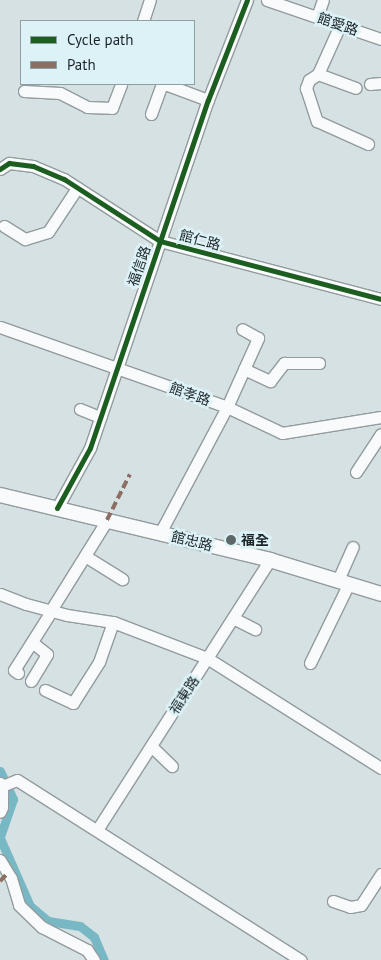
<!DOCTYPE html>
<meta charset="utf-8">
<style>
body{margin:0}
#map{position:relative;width:381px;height:960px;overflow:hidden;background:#d5e1e3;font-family:"PT Sans","Noto Sans TC",sans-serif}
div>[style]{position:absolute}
.canal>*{height:9px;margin:-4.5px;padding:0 4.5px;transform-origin:4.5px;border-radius:4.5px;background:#78b8c5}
.roads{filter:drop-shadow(1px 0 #929b9d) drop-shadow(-1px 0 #929b9d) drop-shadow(0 1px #929b9d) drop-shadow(0 -1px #929b9d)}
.minor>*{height:11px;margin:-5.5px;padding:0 5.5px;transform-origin:5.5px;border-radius:5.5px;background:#f9fafb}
.major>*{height:14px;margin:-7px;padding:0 7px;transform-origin:7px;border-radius:7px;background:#f9fafb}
.quiet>*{height:4px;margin-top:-2px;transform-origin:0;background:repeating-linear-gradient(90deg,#8d6e63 0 8px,transparent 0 12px)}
.cycleway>*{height:5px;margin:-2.5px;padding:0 2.5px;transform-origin:2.5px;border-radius:2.5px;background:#1b5e20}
.dots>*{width:14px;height:14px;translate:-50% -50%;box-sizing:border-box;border:2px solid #dcf2f7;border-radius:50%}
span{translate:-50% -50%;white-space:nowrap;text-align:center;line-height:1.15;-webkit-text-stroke:5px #dcf2f7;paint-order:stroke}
.street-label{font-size:14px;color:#1c2426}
.poi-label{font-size:14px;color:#1c2426;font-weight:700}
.left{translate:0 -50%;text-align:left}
.legend{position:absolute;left:20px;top:20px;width:175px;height:65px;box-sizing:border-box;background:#dcf2f7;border:1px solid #8fa0a3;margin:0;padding:6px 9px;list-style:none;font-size:15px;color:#1c2426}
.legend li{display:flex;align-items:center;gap:10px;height:25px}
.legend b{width:25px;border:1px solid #8fa0a3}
</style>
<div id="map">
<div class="canal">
<div style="left:0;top:771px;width:31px;rotate:65deg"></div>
<div style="left:13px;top:799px;width:39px;rotate:109deg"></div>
<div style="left:0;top:838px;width:74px;rotate:66.2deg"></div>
<div style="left:30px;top:906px;width:23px;rotate:40deg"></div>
<div style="left:48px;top:921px;width:32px;rotate:9deg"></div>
<div style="left:80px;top:926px;width:18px;rotate:38deg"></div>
<div style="left:94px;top:937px;width:25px;rotate:67deg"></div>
</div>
<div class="roads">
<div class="minor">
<div style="left:267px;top:0;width:120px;rotate:18.9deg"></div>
<div style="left:317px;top:17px;width:18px;rotate:-71deg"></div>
<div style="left:143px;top:21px;width:22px;rotate:-72deg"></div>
<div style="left:340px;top:25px;width:54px;rotate:114.2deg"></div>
<div style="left:318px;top:74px;width:11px;rotate:146deg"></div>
<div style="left:309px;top:80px;width:9px;rotate:111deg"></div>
<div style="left:306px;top:88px;width:35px;rotate:72deg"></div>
<div style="left:317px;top:121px;width:56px;rotate:24.3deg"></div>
<div style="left:318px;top:74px;width:40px;rotate:20.2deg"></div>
<div style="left:165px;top:84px;width:46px;rotate:20.4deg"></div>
<div style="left:370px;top:84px;width:11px;rotate:-5deg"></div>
<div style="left:24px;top:91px;width:36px;rotate:3deg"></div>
<div style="left:60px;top:93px;width:30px;rotate:27deg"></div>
<div style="left:87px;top:107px;width:25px;rotate:2deg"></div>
<div style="left:112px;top:108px;width:26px;rotate:-69deg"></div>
<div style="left:151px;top:114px;width:32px;rotate:-70deg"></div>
<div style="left:0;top:169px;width:11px;rotate:-34deg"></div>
<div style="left:9px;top:163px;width:24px;rotate:7deg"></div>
<div style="left:33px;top:166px;width:34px;rotate:23deg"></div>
<div style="left:64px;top:179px;width:114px;rotate:32.9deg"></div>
<div style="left:160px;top:241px;width:228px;rotate:14.7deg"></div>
<div style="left:4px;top:226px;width:25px;rotate:32deg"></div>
<div style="left:25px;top:239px;width:24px;rotate:-17deg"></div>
<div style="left:48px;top:232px;width:53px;rotate:-56.6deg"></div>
<div style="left:0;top:327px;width:241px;rotate:19.4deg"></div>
<div style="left:227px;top:407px;width:61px;rotate:25.3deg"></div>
<div style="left:282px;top:433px;width:100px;rotate:-9.2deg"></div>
<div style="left:244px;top:369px;width:29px;rotate:25deg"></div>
<div style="left:270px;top:381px;width:23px;rotate:-52deg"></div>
<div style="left:284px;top:363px;width:35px"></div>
<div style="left:80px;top:409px;width:22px;rotate:22deg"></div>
<div style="left:356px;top:472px;width:45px;rotate:-56.7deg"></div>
<div style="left:57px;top:508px;width:68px;rotate:-61.2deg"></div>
<div style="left:90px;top:448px;width:367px;rotate:-71.3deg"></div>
<div style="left:208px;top:100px;width:107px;rotate:-68.7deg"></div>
<div style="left:160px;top:533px;width:143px;rotate:-62deg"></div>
<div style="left:227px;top:407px;width:76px;rotate:-65.8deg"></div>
<div style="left:258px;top:338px;width:18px;rotate:-151deg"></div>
<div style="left:85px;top:556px;width:44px;rotate:31.9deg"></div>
<div style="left:338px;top:580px;width:36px;rotate:-66deg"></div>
<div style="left:0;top:594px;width:28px;rotate:21deg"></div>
<div style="left:26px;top:604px;width:42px;rotate:15deg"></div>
<div style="left:67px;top:615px;width:47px;rotate:8.7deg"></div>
<div style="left:113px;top:622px;width:101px;rotate:21deg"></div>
<div style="left:207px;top:658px;width:206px;rotate:32.3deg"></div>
<div style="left:51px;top:610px;width:106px;rotate:-58.1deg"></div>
<div style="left:233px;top:618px;width:25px;rotate:27deg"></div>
<div style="left:310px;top:663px;width:89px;rotate:-64deg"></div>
<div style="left:18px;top:673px;width:5px;rotate:-143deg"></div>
<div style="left:14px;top:670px;width:71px;rotate:-57.7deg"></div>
<div style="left:31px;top:681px;width:31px;rotate:-59deg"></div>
<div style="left:47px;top:654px;width:18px;rotate:-142deg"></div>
<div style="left:45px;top:690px;width:31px;rotate:25deg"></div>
<div style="left:73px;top:703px;width:49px;rotate:-57.6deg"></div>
<div style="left:99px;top:662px;width:42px;rotate:-70.7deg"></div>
<div style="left:151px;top:746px;width:29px;rotate:44deg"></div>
<div style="left:0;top:783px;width:4px;rotate:56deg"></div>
<div style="left:2px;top:786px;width:21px;rotate:90deg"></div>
<div style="left:2px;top:807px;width:5px;rotate:112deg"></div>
<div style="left:2px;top:786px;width:16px;rotate:-22deg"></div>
<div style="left:17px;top:780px;width:336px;rotate:32.4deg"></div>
<div style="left:97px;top:830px;width:321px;rotate:-57.4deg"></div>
<div style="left:0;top:860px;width:21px;rotate:59deg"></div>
<div style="left:11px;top:878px;width:28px;rotate:73deg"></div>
<div style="left:19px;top:905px;width:32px;rotate:44deg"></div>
<div style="left:42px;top:927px;width:51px;rotate:27.1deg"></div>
<div style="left:87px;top:950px;width:12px;rotate:55deg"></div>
<div style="left:333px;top:901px;width:18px;rotate:19deg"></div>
<div style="left:350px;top:907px;width:11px;rotate:-10deg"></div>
<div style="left:361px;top:905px;width:37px;rotate:-57deg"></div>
</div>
<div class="major">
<div style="left:0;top:495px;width:278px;rotate:13.5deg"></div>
<div style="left:270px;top:560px;width:116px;rotate:17deg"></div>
</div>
</div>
<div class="quiet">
<div style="left:107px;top:520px;width:51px;rotate:-63.4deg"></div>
<div style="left:0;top:881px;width:11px;rotate:-45deg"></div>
</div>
<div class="cycleway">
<div style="left:0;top:169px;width:11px;rotate:-34deg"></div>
<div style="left:9px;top:163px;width:24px;rotate:7deg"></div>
<div style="left:33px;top:166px;width:34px;rotate:23deg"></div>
<div style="left:64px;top:179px;width:114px;rotate:32.9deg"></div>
<div style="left:160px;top:241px;width:228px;rotate:14.7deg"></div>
<div style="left:57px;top:508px;width:68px;rotate:-61.2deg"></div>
<div style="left:90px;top:448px;width:367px;rotate:-71.3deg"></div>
<div style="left:208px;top:100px;width:107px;rotate:-68.7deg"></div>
</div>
<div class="dots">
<div style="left:231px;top:540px;background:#5d6668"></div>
</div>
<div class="street-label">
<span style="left:338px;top:24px;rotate:19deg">館愛路</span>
<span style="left:200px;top:240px;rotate:15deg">館仁路</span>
<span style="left:139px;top:266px;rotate:-71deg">福信路</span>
<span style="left:190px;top:394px;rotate:20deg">館孝路</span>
<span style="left:192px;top:541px;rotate:14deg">館忠路</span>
<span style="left:184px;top:695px;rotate:-57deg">福東路</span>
</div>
<div class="poi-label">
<span class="left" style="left:241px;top:540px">福全</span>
</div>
<ul class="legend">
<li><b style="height:6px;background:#1b5e20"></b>Cycle path</li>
<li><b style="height:6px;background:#8d6e63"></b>Path</li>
</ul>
</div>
